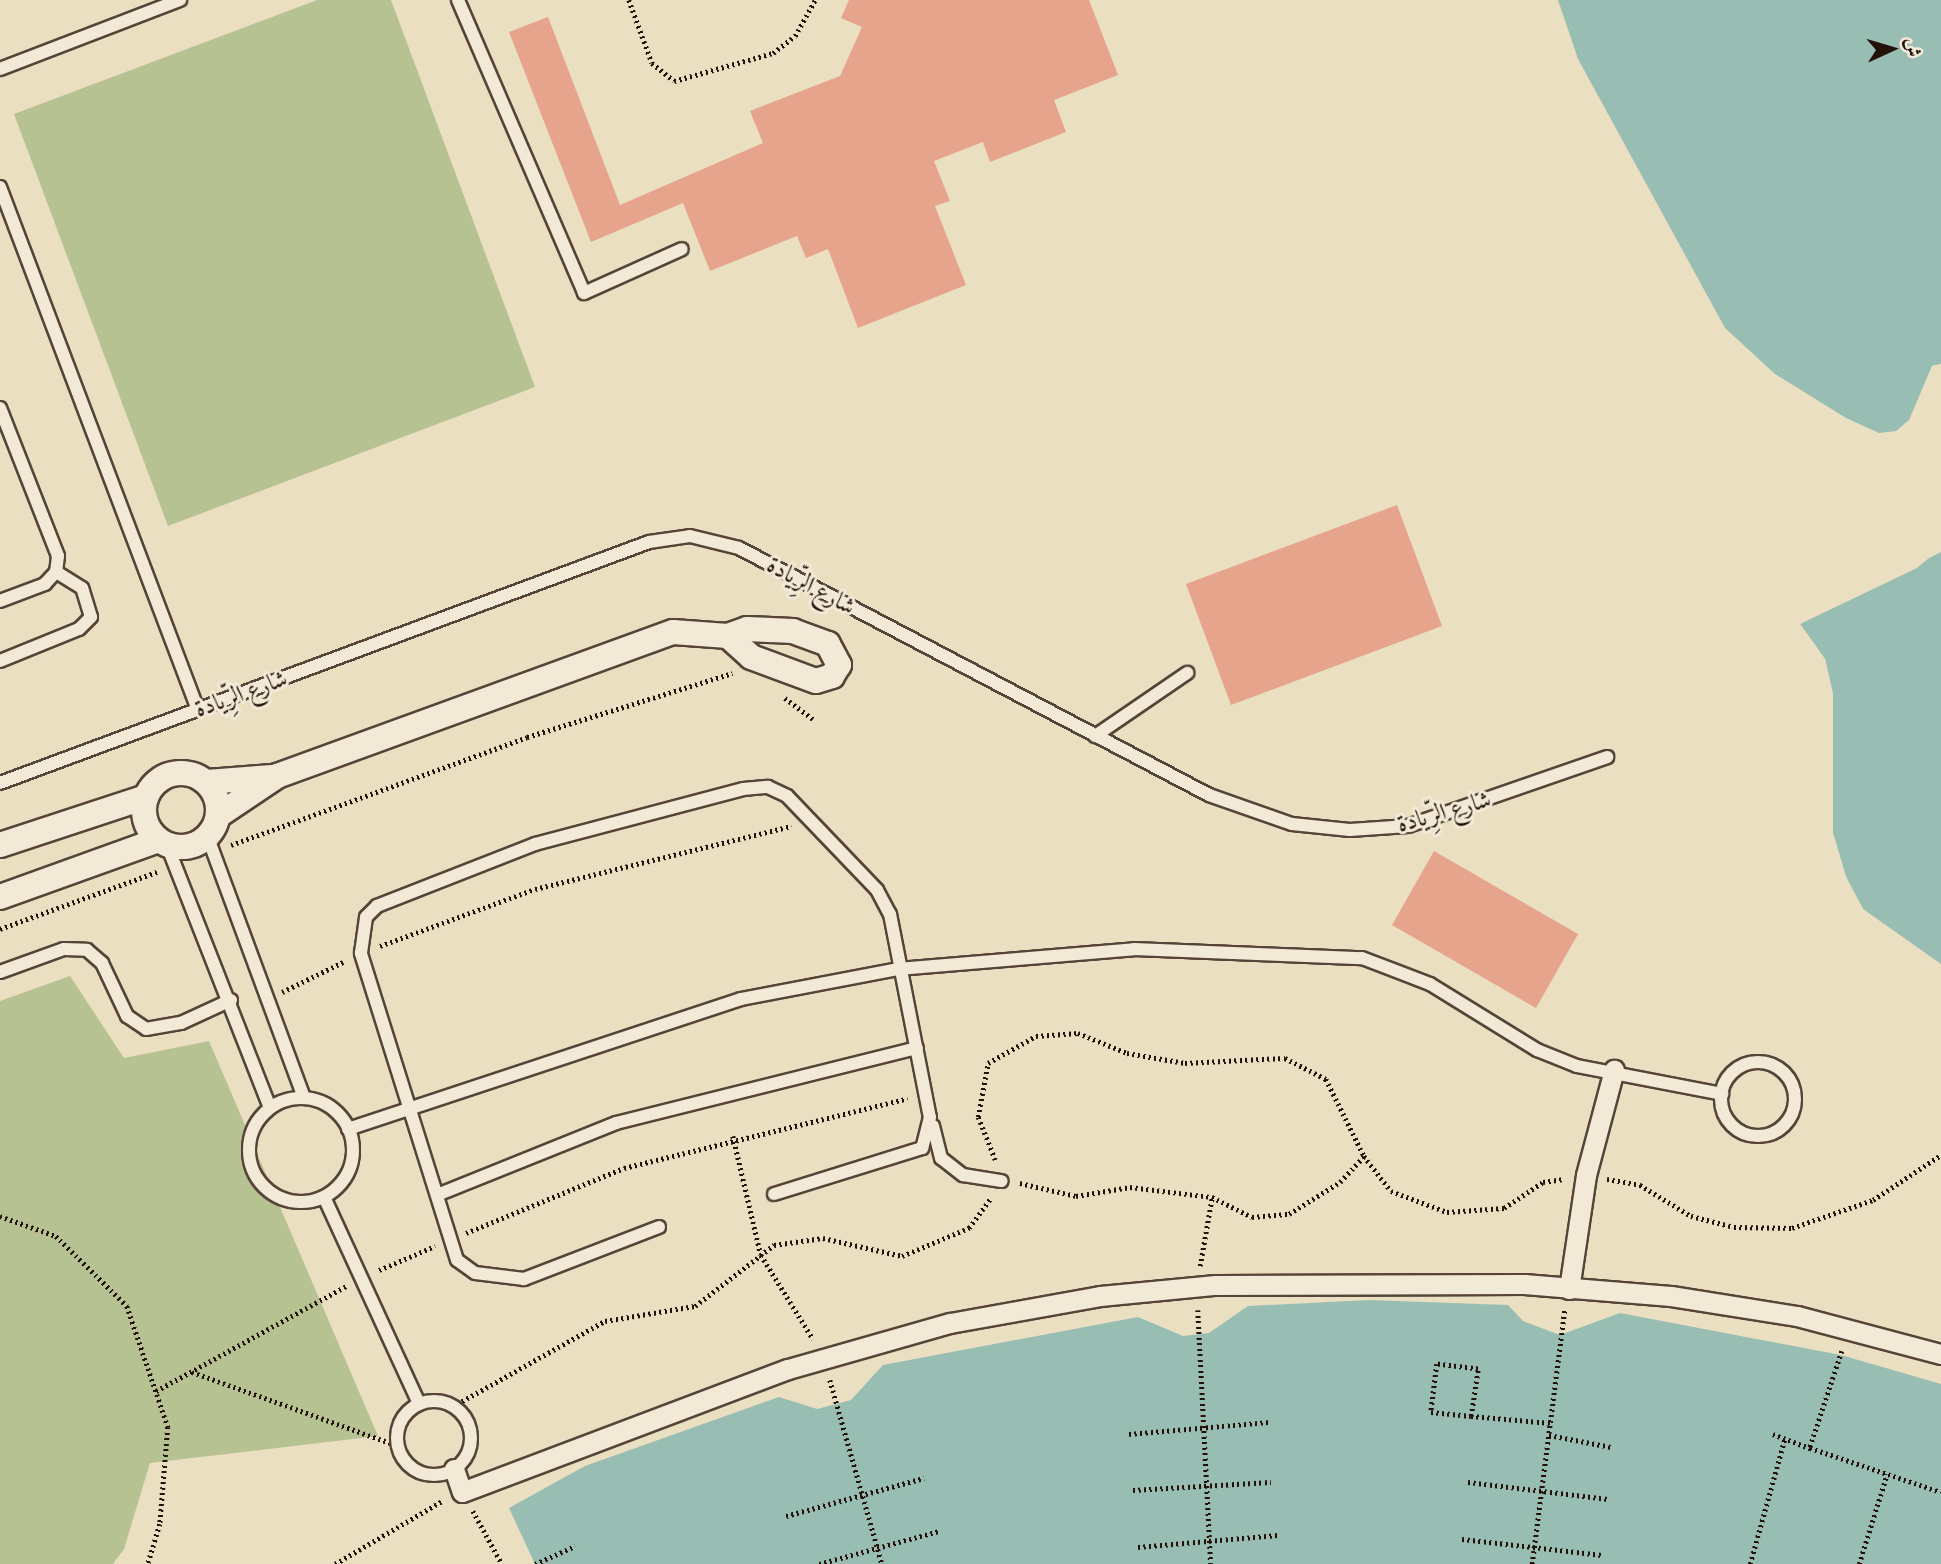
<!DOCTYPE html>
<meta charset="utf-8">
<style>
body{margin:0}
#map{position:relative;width:1941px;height:1564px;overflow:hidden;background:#ebdfc2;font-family:Alegreya,Amiri,serif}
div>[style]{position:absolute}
.green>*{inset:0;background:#b7c293}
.water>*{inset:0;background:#98bdb2}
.pier>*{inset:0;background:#ebdfc2}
.building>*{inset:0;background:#e5a48b}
.path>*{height:4.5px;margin-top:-2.25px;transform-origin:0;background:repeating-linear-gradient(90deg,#231009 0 2px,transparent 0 5.5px)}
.roads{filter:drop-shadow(2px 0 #554437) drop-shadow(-2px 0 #554437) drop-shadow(0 2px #554437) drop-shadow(0 -2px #554437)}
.service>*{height:12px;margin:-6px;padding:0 6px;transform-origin:6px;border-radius:6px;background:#f2ead7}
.service>.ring{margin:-6px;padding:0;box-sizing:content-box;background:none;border:12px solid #f2ead7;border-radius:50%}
.pedestrian>*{height:19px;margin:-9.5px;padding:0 9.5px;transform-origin:9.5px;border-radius:9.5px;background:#f2ead7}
.minor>*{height:24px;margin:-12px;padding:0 12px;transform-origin:12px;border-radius:12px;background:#f2ead7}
.minor>.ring{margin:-12px;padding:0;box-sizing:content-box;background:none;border:24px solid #f2ead7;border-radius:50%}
span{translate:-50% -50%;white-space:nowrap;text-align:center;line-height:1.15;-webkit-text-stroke:6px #f2ead7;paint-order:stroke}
.street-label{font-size:24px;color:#231009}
.north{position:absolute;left:1857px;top:14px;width:70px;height:70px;-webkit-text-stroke:5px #f2ead7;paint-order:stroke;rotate:86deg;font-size:19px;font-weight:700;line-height:28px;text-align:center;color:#231009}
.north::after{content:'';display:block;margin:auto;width:24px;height:32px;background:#231009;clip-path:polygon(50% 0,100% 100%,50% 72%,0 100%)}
</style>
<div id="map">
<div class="green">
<div style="clip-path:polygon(317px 0,391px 0,535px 387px,168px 526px,14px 114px)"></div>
<div style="clip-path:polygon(70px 976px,124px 1058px,209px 1041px,378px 1436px,150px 1463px,124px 1549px,113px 1564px,0 1564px,0 1001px)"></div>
</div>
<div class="water">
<div style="clip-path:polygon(1558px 0,1941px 0,1941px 364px,1932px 366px,1909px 420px,1896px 431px,1879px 433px,1846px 418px,1775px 374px,1725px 328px,1578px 59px)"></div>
<div style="clip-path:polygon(1941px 552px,1941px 964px,1863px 909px,1846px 877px,1833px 833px,1833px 694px,1825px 659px,1800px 624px)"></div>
<div style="clip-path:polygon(1369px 1300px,1508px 1305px,1523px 1321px,1560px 1335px,1620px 1313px,1841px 1355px,1941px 1384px,1941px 1564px,535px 1564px,509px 1508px,585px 1466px,779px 1397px,817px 1409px,851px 1400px,883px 1365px,1138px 1317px,1183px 1336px,1209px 1333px,1248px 1306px)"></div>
</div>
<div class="pier">
<div style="clip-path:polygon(1941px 364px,1935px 369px,1911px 423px,1932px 366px)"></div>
<div style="clip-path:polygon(1941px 548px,1917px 568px,1800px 624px,1825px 659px,1833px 694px,1833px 833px,1846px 877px,1863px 909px,1941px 967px,1860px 912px,1842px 879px,1830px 833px,1830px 694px,1822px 661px,1797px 624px)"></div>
</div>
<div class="building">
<div style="clip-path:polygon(849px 0,1089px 0,1118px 75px,1054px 100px,1066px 132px,990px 162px,983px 142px,934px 161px,950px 201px,935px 206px,966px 285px,858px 328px,828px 249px,806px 258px,797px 236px,710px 271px,683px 203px,591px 242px,509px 32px,548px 17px,620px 205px,763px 143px,750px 111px,840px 76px,862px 27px,841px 18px)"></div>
<div style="clip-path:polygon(1397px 505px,1442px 626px,1231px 705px,1186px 584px)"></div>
<div style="clip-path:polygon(1434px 851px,1578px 934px,1536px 1008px,1392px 925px)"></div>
</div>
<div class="path">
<div style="left:629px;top:0;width:67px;rotate:69.9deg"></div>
<div style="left:652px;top:63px;width:28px;rotate:39deg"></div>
<div style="left:674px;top:81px;width:103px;rotate:-15.8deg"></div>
<div style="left:773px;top:53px;width:28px;rotate:-38deg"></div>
<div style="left:795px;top:36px;width:41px;rotate:-60.9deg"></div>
<div style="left:785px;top:698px;width:35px;rotate:37deg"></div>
<div style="left:231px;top:845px;width:315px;rotate:-20deg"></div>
<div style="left:527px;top:737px;width:215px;rotate:-17.3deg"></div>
<div style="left:0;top:929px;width:167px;rotate:-20deg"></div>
<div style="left:380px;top:946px;width:165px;rotate:-20.2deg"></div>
<div style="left:535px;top:889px;width:264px;rotate:-13.8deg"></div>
<div style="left:282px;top:992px;width:68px;rotate:-26.2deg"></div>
<div style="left:733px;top:1136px;width:122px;rotate:76.8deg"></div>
<div style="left:761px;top:1255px;width:99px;rotate:58.2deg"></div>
<div style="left:995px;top:1160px;width:46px;rotate:-111.6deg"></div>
<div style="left:978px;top:1117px;width:55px;rotate:-79.5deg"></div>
<div style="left:988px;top:1063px;width:55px;rotate:-29.4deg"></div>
<div style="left:1036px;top:1036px;width:42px;rotate:-4.1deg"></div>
<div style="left:1078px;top:1033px;width:53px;rotate:22.2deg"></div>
<div style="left:1127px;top:1053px;width:59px;rotate:9.8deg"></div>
<div style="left:1185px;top:1063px;width:100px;rotate:-2.9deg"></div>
<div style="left:1285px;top:1058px;width:46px;rotate:27.1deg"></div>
<div style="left:1326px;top:1079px;width:86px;rotate:63.7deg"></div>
<div style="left:1364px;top:1156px;width:44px;rotate:52.4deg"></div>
<div style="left:1391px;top:1191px;width:60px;rotate:20.6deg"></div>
<div style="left:1447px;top:1212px;width:57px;rotate:-4deg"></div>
<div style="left:1504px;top:1208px;width:47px;rotate:-33.7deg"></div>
<div style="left:1543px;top:1182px;width:21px;rotate:-8deg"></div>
<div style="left:1607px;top:1179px;width:34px;rotate:10deg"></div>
<div style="left:1640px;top:1185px;width:60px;rotate:31.3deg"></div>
<div style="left:1691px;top:1216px;width:44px;rotate:14.3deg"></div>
<div style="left:1734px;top:1227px;width:58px;rotate:1deg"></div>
<div style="left:1792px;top:1228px;width:86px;rotate:-19.1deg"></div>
<div style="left:1873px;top:1200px;width:82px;rotate:-33.5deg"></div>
<div style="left:1020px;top:1183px;width:57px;rotate:13.1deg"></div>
<div style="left:1076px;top:1196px;width:55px;rotate:-9.5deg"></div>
<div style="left:1130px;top:1187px;width:83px;rotate:7deg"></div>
<div style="left:1212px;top:1197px;width:45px;rotate:26.6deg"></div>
<div style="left:1252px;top:1217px;width:37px;rotate:-5deg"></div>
<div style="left:1289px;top:1214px;width:60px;rotate:-32.1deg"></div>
<div style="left:1340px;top:1182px;width:35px;rotate:-47deg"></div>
<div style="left:0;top:1216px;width:59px;rotate:19.7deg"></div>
<div style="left:56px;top:1236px;width:100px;rotate:44.6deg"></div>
<div style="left:127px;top:1306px;width:128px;rotate:71.3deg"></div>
<div style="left:168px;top:1427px;width:97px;rotate:94.7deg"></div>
<div style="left:160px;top:1524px;width:42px;rotate:106.7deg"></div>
<div style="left:466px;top:1233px;width:171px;rotate:-22.4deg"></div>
<div style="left:624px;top:1168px;width:292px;rotate:-13.8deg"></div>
<div style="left:1200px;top:1266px;width:70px;rotate:-80.1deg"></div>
<div style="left:379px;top:1270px;width:61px;rotate:-23.2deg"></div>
<div style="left:1198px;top:1310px;width:254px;rotate:87.1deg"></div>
<div style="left:1842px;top:1351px;width:102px;rotate:108.3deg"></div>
<div style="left:1810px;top:1448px;width:138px;rotate:18.6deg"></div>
<div style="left:192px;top:1372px;width:217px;rotate:19.7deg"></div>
<div style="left:830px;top:1380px;width:191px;rotate:74.2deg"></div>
<div style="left:156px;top:1391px;width:217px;rotate:-28.9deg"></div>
<div style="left:457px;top:1404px;width:170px;rotate:-29.3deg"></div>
<div style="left:605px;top:1321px;width:91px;rotate:-9.5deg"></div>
<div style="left:695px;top:1306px;width:100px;rotate:-37.7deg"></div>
<div style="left:774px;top:1245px;width:49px;rotate:-8.1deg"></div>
<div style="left:823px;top:1238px;width:81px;rotate:12.8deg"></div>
<div style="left:902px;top:1256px;width:73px;rotate:-22.7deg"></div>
<div style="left:969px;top:1228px;width:37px;rotate:-54deg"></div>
<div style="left:1471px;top:1416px;width:48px;rotate:-81.5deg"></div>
<div style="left:1478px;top:1369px;width:41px;rotate:-173deg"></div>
<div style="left:1437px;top:1364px;width:48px;rotate:97.1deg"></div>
<div style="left:1431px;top:1412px;width:40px;rotate:5.7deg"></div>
<div style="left:1471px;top:1416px;width:80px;rotate:5deg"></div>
<div style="left:1129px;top:1434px;width:142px;rotate:-4.9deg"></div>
<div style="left:1773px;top:1434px;width:40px;rotate:21deg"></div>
<div style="left:1549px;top:1435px;width:63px;rotate:11deg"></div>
<div style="left:1468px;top:1482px;width:141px;rotate:6.9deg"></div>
<div style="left:1133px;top:1490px;width:138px;rotate:-3.3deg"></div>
<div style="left:473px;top:1511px;width:60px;rotate:61.3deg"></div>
<div style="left:786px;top:1516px;width:143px;rotate:-15.4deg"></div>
<div style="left:1462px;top:1539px;width:141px;rotate:6.5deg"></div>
<div style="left:1138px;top:1547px;width:140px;rotate:-4.9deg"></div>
<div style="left:335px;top:1564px;width:124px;rotate:-30.5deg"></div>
<div style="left:535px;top:1564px;width:44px;rotate:-24.2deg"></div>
<div style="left:819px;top:1564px;width:124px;rotate:-15.4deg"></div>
<div style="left:1532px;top:1564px;width:258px;rotate:-82.7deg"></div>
<div style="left:1750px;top:1564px;width:131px;rotate:-74.5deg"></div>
<div style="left:1859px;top:1564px;width:94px;rotate:-72.7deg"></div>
</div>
<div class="roads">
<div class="service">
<div style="left:458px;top:0;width:319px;rotate:66.7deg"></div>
<div style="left:584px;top:293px;width:107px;rotate:-24.2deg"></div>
<div style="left:0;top:69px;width:193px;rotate:-21deg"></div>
<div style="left:0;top:187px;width:559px;rotate:69.26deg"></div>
<div style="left:0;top:408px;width:159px;rotate:68.6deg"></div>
<div style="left:58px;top:556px;width:16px;rotate:97deg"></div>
<div style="left:56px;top:572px;width:16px;rotate:133deg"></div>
<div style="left:45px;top:584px;width:48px;rotate:159.3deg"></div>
<div style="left:0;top:661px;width:85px;rotate:-22.1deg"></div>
<div style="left:79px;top:629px;width:17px;rotate:-45deg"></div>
<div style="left:91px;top:617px;width:30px;rotate:-107deg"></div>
<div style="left:82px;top:588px;width:31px;rotate:-148deg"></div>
<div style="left:1095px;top:736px;width:112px;rotate:-34.4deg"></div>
<div style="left:0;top:783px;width:692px;rotate:-20.37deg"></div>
<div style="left:649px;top:542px;width:41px;rotate:-8.3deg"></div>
<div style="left:690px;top:536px;width:50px;rotate:13.8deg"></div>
<div style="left:739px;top:548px;width:531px;rotate:27.72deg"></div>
<div style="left:1209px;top:795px;width:88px;rotate:19.3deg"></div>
<div style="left:1292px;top:824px;width:58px;rotate:5.9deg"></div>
<div style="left:1350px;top:830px;width:58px;rotate:-3.9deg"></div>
<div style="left:1408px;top:826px;width:211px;rotate:-19.1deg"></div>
<div style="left:208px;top:838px;width:277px;rotate:69.7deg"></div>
<div style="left:167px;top:845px;width:282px;rotate:68.6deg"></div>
<div style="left:0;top:972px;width:68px;rotate:-19.8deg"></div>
<div style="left:64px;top:949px;width:23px;rotate:2deg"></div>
<div style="left:87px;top:950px;width:20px;rotate:41deg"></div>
<div style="left:102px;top:963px;width:59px;rotate:64.7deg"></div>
<div style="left:127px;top:1016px;width:23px;rotate:34deg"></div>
<div style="left:146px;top:1029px;width:36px;rotate:-10deg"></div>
<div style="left:181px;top:1023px;width:55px;rotate:-24.7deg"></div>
<div class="ring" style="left:1721px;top:1062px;width:62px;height:62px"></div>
<div class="ring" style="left:249px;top:1098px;width:92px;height:92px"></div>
<div style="left:933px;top:1126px;width:33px;rotate:76deg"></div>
<div style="left:941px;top:1158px;width:28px;rotate:38deg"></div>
<div style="left:963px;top:1175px;width:39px;rotate:9deg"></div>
<div style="left:348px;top:1129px;width:414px;rotate:-18.3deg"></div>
<div style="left:741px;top:999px;width:160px;rotate:-10.8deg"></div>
<div style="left:898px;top:969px;width:237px;rotate:-4.8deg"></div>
<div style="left:1134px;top:949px;width:228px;rotate:2.3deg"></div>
<div style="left:1362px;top:958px;width:73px;rotate:20.9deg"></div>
<div style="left:1430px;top:984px;width:126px;rotate:31.7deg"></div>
<div style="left:1537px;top:1050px;width:43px;rotate:21.8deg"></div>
<div style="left:1577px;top:1066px;width:148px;rotate:10.9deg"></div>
<div style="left:442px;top:1193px;width:188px;rotate:-21.9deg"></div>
<div style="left:616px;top:1123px;width:310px;rotate:-14deg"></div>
<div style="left:324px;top:1197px;width:228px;rotate:65.3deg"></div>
<div style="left:659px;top:1227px;width:145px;rotate:158.9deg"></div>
<div style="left:524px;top:1279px;width:49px;rotate:-173deg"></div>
<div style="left:475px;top:1273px;width:22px;rotate:-144deg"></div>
<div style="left:457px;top:1260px;width:322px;rotate:-107.4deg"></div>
<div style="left:361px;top:953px;width:36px;rotate:-82deg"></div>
<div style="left:366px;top:917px;width:16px;rotate:-45deg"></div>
<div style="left:377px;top:906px;width:170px;rotate:-21.4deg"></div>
<div style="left:535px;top:844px;width:215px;rotate:-14.8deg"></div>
<div style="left:743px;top:789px;width:25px;rotate:-5deg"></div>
<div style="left:768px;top:787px;width:21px;rotate:25deg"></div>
<div style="left:787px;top:796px;width:130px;rotate:46.2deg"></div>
<div style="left:877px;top:890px;width:27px;rotate:62deg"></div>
<div style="left:890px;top:914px;width:207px;rotate:78.9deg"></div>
<div style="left:930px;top:1117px;width:32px;rotate:104deg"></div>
<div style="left:922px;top:1148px;width:155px;rotate:162.7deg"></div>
<div class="ring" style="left:397px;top:1401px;width:62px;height:62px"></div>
</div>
<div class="pedestrian">
<div style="left:1569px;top:1289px;width:115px;rotate:-81.5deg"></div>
<div style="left:1586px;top:1175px;width:109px;rotate:-75.1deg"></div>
<div style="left:454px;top:1469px;width:24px;rotate:71deg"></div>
<div style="left:462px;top:1492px;width:348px;rotate:-20.7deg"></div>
<div style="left:788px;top:1369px;width:168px;rotate:-15.9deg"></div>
<div style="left:950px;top:1323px;width:152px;rotate:-10.2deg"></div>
<div style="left:1100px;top:1296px;width:116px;rotate:-5.5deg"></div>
<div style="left:1215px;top:1285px;width:309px;rotate:-0.2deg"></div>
<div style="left:1524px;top:1284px;width:147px;rotate:4.7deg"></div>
<div style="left:1671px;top:1296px;width:128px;rotate:9deg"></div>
<div style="left:1797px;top:1316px;width:149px;rotate:14.8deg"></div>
</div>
<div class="minor">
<div class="ring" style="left:144px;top:773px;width:50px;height:50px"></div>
<div style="left:207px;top:782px;width:65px;rotate:-4.4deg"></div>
<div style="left:219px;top:815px;width:70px;rotate:-33.9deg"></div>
<div style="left:277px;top:776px;width:421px;rotate:-20deg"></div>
<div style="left:673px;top:632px;width:55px;rotate:4.2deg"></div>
<div style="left:728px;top:636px;width:31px;rotate:42deg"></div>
<div style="left:751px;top:657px;width:69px;rotate:20.3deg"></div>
<div style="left:816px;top:681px;width:17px;rotate:-17deg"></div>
<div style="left:832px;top:676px;width:13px;rotate:-58deg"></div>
<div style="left:839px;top:665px;width:24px;rotate:-118deg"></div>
<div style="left:828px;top:644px;width:37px;rotate:-160deg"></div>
<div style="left:793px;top:631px;width:46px;rotate:-177.5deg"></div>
<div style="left:747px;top:629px;width:20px;rotate:160deg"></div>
<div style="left:0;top:845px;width:154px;rotate:-18.2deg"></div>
<div style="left:0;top:897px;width:168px;rotate:-19.8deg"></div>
</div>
</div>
<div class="street-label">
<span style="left:811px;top:586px;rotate:28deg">شارع الرِّيادة</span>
<span style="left:241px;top:694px;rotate:-20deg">شارع الرِّيادة</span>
<span style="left:1444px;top:812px;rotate:-16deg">شارع الرِّيادة</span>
</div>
<div class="north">ش</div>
</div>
